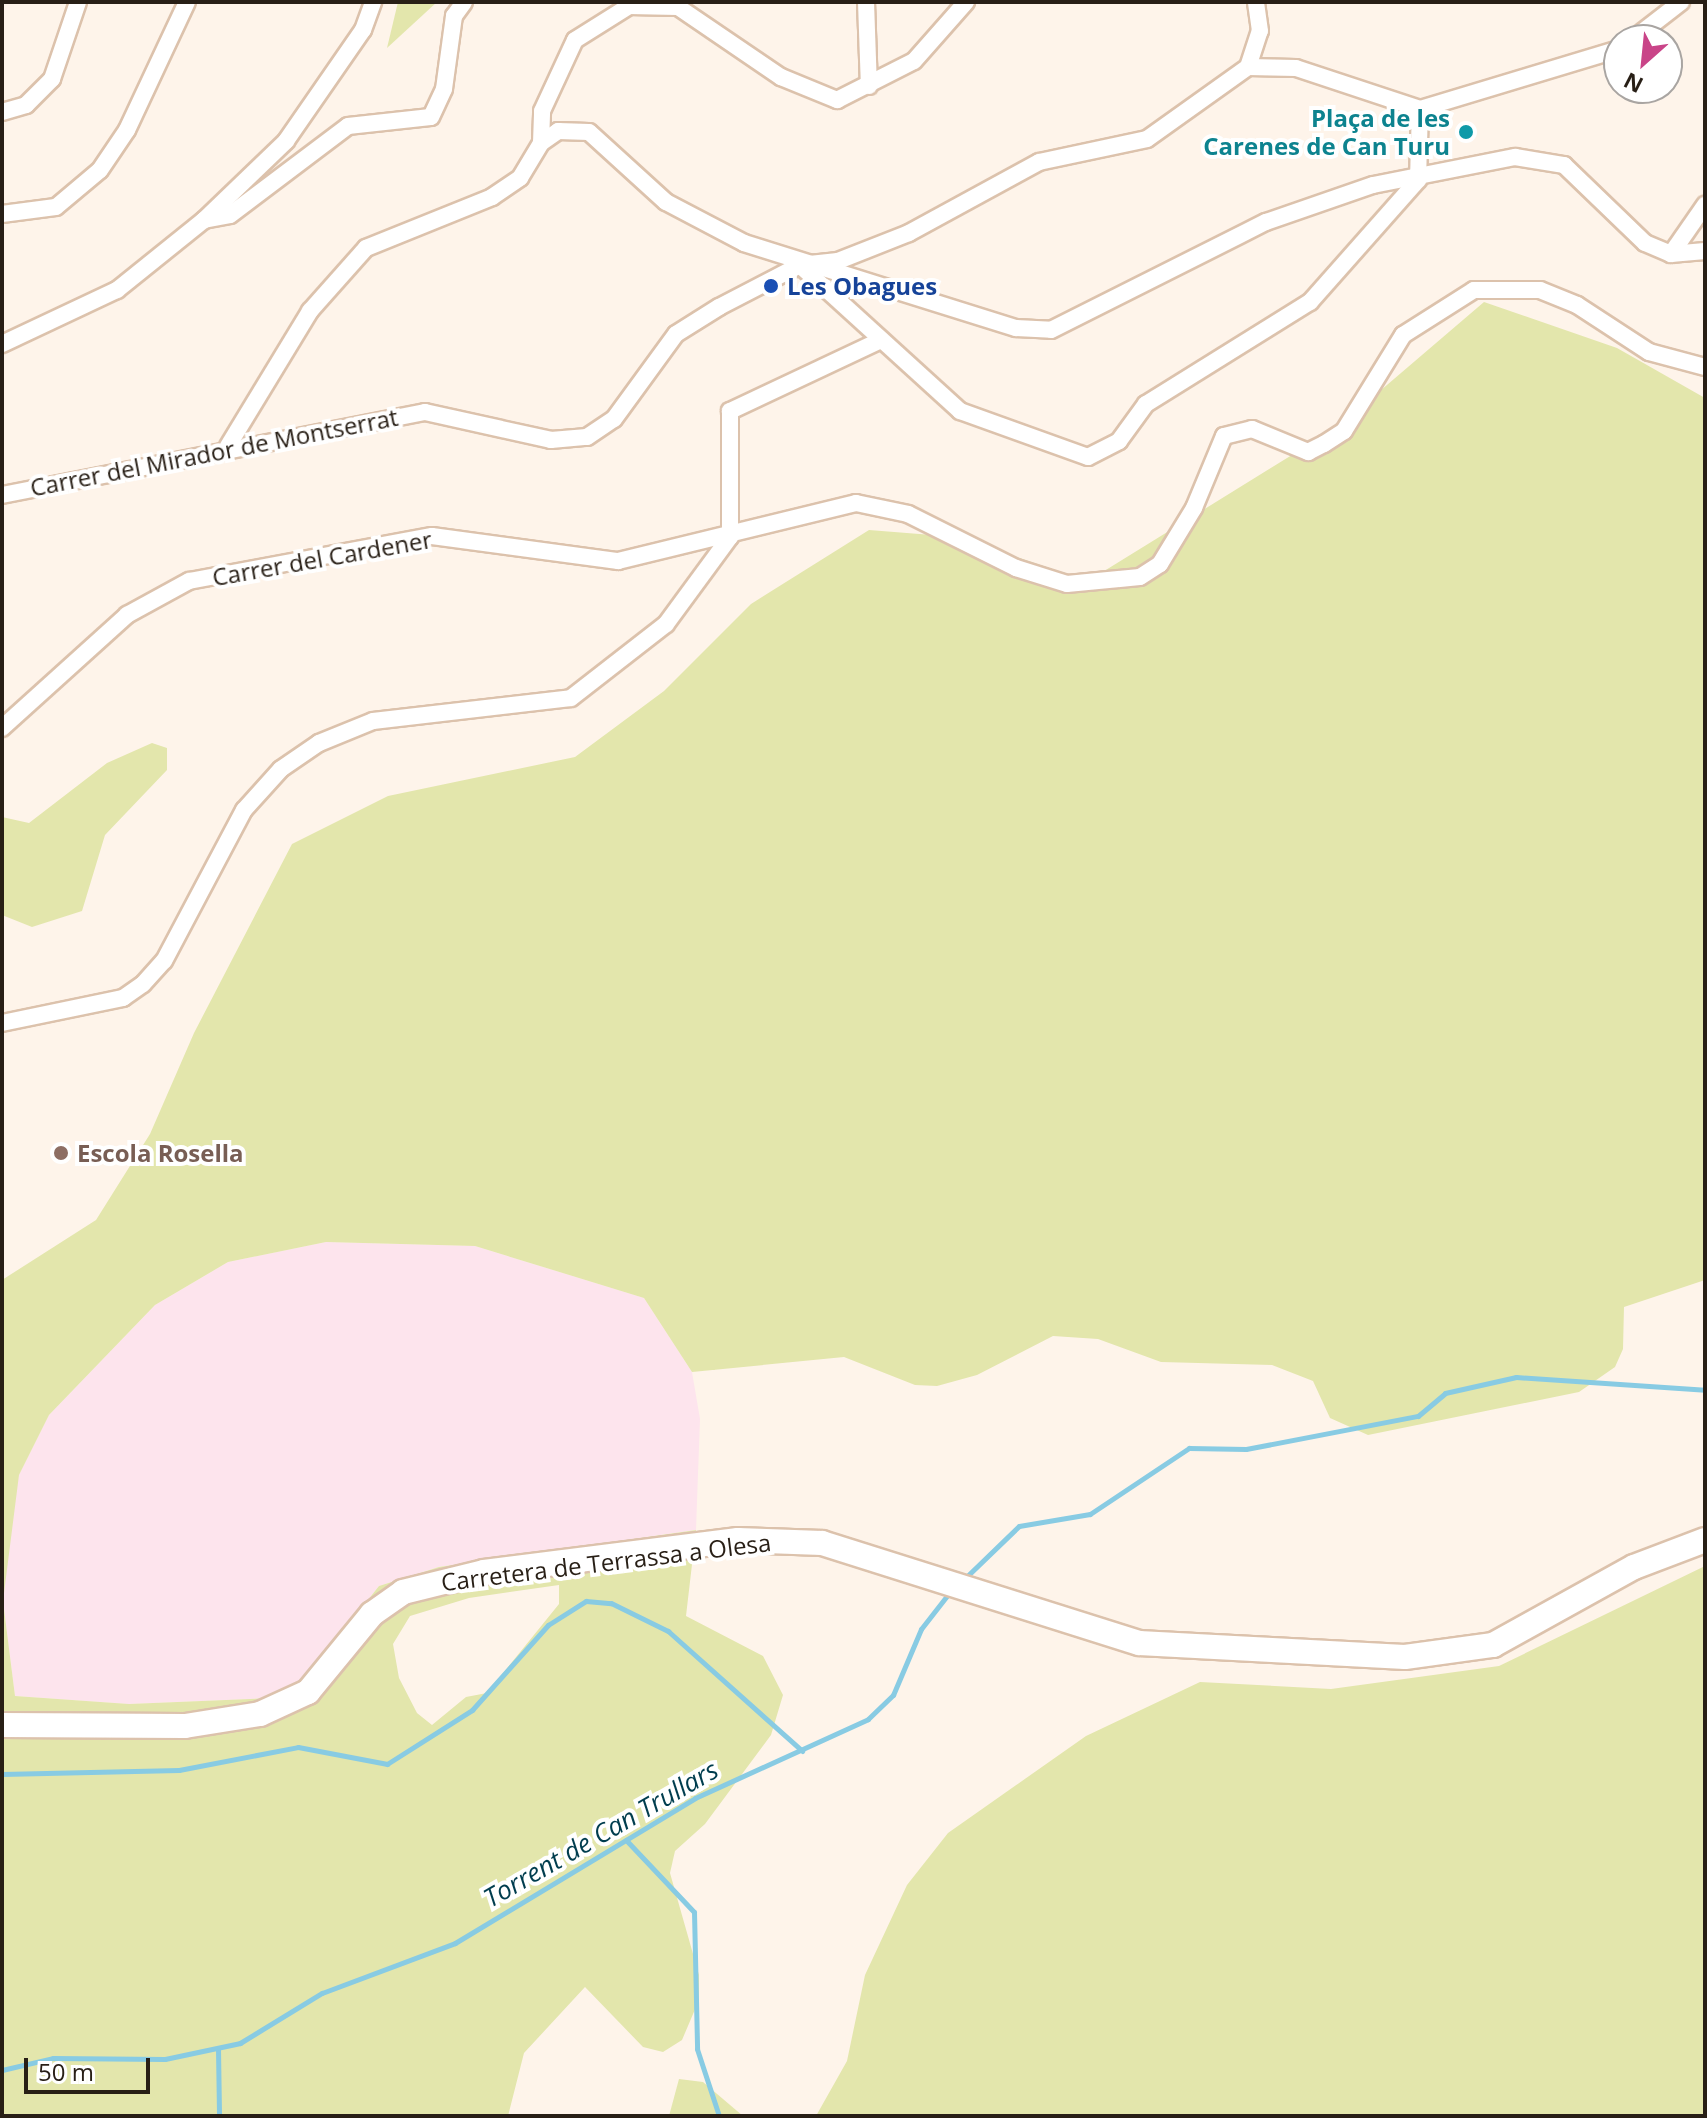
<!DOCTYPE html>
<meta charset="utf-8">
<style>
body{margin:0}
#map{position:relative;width:1707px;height:2118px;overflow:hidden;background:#fef4ea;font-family:"Open Sans",sans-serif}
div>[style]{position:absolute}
.industrial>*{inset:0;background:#fde4ed}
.green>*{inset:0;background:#e3e6ac}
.stream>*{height:5px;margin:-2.5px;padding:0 2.5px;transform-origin:2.5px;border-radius:2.5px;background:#88cbe3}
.roads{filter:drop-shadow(2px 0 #dcc2ac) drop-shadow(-2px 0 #dcc2ac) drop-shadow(0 2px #dcc2ac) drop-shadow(0 -2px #dcc2ac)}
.street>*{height:16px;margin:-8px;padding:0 8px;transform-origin:8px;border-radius:8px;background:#fff}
.secondary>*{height:24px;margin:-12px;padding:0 12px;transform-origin:12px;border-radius:12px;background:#fff}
.dots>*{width:22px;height:22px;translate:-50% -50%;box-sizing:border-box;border:4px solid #fff;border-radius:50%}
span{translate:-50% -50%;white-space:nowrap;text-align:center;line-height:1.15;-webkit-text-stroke:8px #fff;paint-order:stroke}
.culture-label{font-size:24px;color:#0d838f;font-weight:700}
.right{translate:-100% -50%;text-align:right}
.transit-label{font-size:24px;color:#164399;font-weight:700}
.left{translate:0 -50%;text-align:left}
.street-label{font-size:24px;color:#281f16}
.education-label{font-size:24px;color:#785e54;font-weight:700}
.water-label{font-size:26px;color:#003d4e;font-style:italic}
.frame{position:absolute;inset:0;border:4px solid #281f16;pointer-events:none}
.north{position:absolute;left:1603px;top:24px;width:80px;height:80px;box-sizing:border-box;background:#fff;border:2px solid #a9a5a2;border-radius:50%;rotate:207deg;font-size:22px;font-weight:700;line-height:32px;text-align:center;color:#281f16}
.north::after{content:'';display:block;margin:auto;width:28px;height:36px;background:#c94488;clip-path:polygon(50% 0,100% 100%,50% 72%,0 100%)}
.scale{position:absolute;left:24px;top:2058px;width:126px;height:36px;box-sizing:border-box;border:4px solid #281f16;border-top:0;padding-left:10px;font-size:24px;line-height:28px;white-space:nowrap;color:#281f16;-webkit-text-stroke:6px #fff;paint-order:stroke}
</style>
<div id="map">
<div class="industrial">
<div style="clip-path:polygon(326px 1242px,475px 1246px,644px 1298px,692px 1372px,700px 1419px,696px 1530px,439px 1567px,379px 1586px,310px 1673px,275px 1698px,129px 1704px,15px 1696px,3px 1601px,6px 1540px,19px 1475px,49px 1415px,155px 1305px,228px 1262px)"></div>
</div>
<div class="green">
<div style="clip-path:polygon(398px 2px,437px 2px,387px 48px)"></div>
<div style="clip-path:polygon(evenodd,1484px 302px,1617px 348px,1705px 398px,1705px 1280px,1624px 1307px,1623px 1349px,1615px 1367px,1579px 1392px,1368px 1435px,1330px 1418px,1313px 1381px,1272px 1365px,1161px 1362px,1098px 1339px,1053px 1336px,977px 1375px,937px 1386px,915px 1385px,844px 1357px,692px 1372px,644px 1298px,475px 1246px,326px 1242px,228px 1262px,155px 1305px,49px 1415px,19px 1475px,3px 1601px,15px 1696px,129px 1704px,275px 1698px,310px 1673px,379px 1586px,439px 1567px,696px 1530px,686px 1616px,763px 1656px,783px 1695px,771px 1735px,705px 1824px,675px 1851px,670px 1873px,699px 1975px,699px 2000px,682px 2040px,663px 2052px,643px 2047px,585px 1987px,524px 2053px,508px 2116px,2px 2116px,2px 1280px,96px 1220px,150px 1134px,194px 1033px,292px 844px,388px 796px,575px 757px,664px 691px,751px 604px,869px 530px,957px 537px,1088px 581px,1339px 426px,1484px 302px,559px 1585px,559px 1604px,487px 1693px,466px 1697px,432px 1725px,417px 1713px,399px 1678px,393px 1644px,410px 1616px,469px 1598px,559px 1585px)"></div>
<div style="clip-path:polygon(152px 743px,167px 748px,167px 770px,105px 835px,82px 911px,32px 927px,2px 915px,2px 817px,29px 823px,107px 763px)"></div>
<div style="clip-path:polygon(1705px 1566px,1705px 2116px,816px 2116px,847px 2061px,865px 1975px,907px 1885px,948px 1833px,1086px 1736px,1200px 1682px,1331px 1689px,1499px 1666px)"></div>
<div style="clip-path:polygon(679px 2079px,703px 2082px,743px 2116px,669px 2116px)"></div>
</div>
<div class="stream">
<div style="left:962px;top:1581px;width:79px;rotate:-44deg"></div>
<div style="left:1019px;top:1526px;width:72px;rotate:-9.6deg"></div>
<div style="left:1090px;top:1514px;width:119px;rotate:-33.7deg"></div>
<div style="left:1189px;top:1448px;width:57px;rotate:1deg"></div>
<div style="left:1246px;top:1449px;width:175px;rotate:-10.9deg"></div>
<div style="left:1418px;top:1416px;width:35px;rotate:-40deg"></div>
<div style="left:1445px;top:1393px;width:73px;rotate:-12.7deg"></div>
<div style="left:1516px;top:1377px;width:189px;rotate:3.9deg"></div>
<div style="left:2px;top:1774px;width:177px;rotate:-1.3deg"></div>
<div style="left:179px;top:1770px;width:121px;rotate:-10.9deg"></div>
<div style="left:298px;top:1747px;width:91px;rotate:10.8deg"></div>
<div style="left:387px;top:1764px;width:101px;rotate:-32.4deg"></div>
<div style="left:472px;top:1710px;width:114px;rotate:-48.2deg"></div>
<div style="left:548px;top:1625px;width:45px;rotate:-32.3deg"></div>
<div style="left:586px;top:1601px;width:25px;rotate:5deg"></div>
<div style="left:611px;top:1603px;width:64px;rotate:26.2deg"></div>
<div style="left:668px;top:1631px;width:180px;rotate:41.8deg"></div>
<div style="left:626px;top:1840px;width:99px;rotate:46.6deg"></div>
<div style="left:694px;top:1912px;width:137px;rotate:88.7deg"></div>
<div style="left:697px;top:2049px;width:71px;rotate:71.8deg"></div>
<div style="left:218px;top:2049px;width:67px;rotate:89.1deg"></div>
<div style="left:2px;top:2070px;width:52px;rotate:-13.2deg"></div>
<div style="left:53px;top:2058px;width:112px;rotate:0.5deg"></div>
<div style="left:165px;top:2059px;width:77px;rotate:-12deg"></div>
<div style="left:240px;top:2043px;width:96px;rotate:-31.4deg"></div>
<div style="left:322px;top:1993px;width:142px;rotate:-20.6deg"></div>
<div style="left:455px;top:1943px;width:280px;rotate:-31.1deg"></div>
<div style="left:695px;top:1798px;width:190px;rotate:-24.5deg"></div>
<div style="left:868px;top:1719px;width:35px;rotate:-44deg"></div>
<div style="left:893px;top:1695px;width:72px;rotate:-67deg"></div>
<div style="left:921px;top:1629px;width:46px;rotate:-52.1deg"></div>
</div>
<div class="roads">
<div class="street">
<div style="left:866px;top:2px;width:84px;rotate:88deg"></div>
<div style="left:1632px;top:40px;width:62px;rotate:-37.8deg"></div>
<div style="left:1248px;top:67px;width:38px;rotate:-72deg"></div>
<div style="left:1260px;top:31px;width:29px;rotate:-98deg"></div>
<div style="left:2px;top:112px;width:25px;rotate:-16deg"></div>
<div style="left:26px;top:105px;width:37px;rotate:-45deg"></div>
<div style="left:52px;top:79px;width:81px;rotate:-71.3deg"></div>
<div style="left:541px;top:143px;width:32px;rotate:-88deg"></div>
<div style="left:542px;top:111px;width:78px;rotate:-65.1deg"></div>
<div style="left:575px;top:40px;width:64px;rotate:-32.2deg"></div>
<div style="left:629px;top:6px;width:49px;rotate:1.2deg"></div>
<div style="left:678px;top:7px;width:125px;rotate:34.2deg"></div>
<div style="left:781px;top:77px;width:61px;rotate:22.3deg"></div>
<div style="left:837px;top:100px;width:86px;rotate:-26.9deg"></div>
<div style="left:914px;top:61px;width:79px;rotate:-48.6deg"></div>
<div style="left:1418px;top:180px;width:71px;rotate:-88.4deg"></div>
<div style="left:2px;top:214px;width:54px;rotate:-7.4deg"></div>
<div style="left:56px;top:207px;width:57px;rotate:-40.1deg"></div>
<div style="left:100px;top:170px;width:48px;rotate:-56deg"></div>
<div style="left:127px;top:130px;width:141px;rotate:-64.9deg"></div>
<div style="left:204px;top:220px;width:26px;rotate:-11deg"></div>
<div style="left:230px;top:215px;width:148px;rotate:-37deg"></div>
<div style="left:348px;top:126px;width:83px;rotate:-6.2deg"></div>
<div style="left:431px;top:117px;width:31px;rotate:-65deg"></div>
<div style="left:444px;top:89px;width:74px;rotate:-82.2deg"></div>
<div style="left:454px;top:16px;width:17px;rotate:-54deg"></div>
<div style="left:1671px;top:254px;width:60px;rotate:-55.2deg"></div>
<div style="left:804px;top:269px;width:211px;rotate:42.3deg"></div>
<div style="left:960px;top:411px;width:136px;rotate:19.8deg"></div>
<div style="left:1088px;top:457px;width:35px;rotate:-27deg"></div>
<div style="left:1119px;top:441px;width:46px;rotate:-53.9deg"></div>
<div style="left:1146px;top:404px;width:193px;rotate:-31.9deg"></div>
<div style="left:1310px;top:302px;width:163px;rotate:-48.5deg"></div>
<div style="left:2px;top:344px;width:127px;rotate:-25.2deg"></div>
<div style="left:117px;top:290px;width:112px;rotate:-38.8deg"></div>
<div style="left:204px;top:220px;width:114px;rotate:-43.9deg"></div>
<div style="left:286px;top:141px;width:135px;rotate:-55.3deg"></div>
<div style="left:363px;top:30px;width:30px;rotate:-70deg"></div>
<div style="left:228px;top:446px;width:158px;rotate:-58.7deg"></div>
<div style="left:310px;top:311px;width:84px;rotate:-48.4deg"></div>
<div style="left:366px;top:248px;width:136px;rotate:-22deg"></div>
<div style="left:492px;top:197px;width:34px;rotate:-34deg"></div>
<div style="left:520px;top:178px;width:41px;rotate:-59deg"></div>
<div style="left:541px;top:143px;width:21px;rotate:-35deg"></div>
<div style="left:558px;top:131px;width:31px;rotate:2deg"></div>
<div style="left:589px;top:132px;width:104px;rotate:42.3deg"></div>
<div style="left:666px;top:202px;width:88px;rotate:27.7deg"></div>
<div style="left:744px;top:243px;width:285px;rotate:17.4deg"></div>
<div style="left:1016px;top:328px;width:35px;rotate:3deg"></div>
<div style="left:1051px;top:330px;width:241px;rotate:-26.7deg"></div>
<div style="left:1266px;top:222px;width:113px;rotate:-19.1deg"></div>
<div style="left:1373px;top:185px;width:145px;rotate:-11.2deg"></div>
<div style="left:1515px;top:157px;width:50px;rotate:9.3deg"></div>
<div style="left:1564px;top:165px;width:112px;rotate:43.9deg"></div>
<div style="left:1645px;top:243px;width:28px;rotate:23deg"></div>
<div style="left:1671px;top:254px;width:34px;rotate:-5deg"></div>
<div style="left:2px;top:495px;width:431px;rotate:-11.1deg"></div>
<div style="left:425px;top:412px;width:129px;rotate:12.5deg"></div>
<div style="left:551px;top:440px;width:36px;rotate:-5deg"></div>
<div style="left:587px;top:437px;width:32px;rotate:-34deg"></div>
<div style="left:614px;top:419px;width:105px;rotate:-53.9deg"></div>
<div style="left:676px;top:334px;width:51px;rotate:-32.1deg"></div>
<div style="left:719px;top:307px;width:91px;rotate:-27.4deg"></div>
<div style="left:800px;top:265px;width:38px;rotate:-6deg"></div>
<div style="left:838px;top:261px;width:76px;rotate:-21.5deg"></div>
<div style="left:909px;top:233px;width:148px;rotate:-28.6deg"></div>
<div style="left:1039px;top:162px;width:110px;rotate:-12deg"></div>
<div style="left:1147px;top:139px;width:124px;rotate:-35.5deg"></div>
<div style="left:1248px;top:67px;width:48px;rotate:1.2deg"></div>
<div style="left:1296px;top:68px;width:131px;rotate:18.3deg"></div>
<div style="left:1420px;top:109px;width:208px;rotate:-16.8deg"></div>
<div style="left:730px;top:537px;width:126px;rotate:-90deg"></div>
<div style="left:730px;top:411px;width:167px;rotate:-25.2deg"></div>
<div style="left:2px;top:728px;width:169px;rotate:-42.1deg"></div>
<div style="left:127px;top:615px;width:71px;rotate:-28.7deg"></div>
<div style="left:189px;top:581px;width:247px;rotate:-10.5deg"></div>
<div style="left:432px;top:536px;width:188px;rotate:7.7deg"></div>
<div style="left:618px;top:561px;width:245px;rotate:-13.7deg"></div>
<div style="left:856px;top:503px;width:53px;rotate:11.9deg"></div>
<div style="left:908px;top:514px;width:121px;rotate:26.6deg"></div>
<div style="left:1016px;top:568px;width:53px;rotate:17.4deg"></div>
<div style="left:1067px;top:584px;width:73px;rotate:-5.5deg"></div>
<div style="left:1140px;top:577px;width:24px;rotate:-33deg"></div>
<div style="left:1160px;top:564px;width:66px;rotate:-58.7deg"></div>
<div style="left:1194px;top:508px;width:78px;rotate:-67.4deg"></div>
<div style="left:1224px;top:436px;width:29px;rotate:-14deg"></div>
<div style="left:1252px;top:429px;width:61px;rotate:22.3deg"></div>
<div style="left:1308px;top:452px;width:18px;rotate:-27deg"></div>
<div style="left:1324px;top:444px;width:24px;rotate:-33deg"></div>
<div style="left:1344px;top:431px;width:113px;rotate:-58.4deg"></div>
<div style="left:1403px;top:335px;width:84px;rotate:-32.4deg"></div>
<div style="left:1474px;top:290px;width:66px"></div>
<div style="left:1540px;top:290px;width:40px;rotate:22deg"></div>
<div style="left:1577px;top:305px;width:86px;rotate:33.1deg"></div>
<div style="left:1649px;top:352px;width:58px;rotate:15deg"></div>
<div style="left:2px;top:1023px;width:124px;rotate:-11.7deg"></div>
<div style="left:123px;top:998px;width:24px;rotate:-35deg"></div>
<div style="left:143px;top:984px;width:31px;rotate:-48deg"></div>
<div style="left:164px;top:961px;width:171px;rotate:-62.1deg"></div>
<div style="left:244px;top:810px;width:55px;rotate:-47.9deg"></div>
<div style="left:281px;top:769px;width:46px;rotate:-34.4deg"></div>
<div style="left:319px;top:743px;width:58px;rotate:-22.2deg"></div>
<div style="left:373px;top:721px;width:199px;rotate:-6.6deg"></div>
<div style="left:571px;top:698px;width:120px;rotate:-37.9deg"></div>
<div style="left:666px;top:624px;width:108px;rotate:-53.7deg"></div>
</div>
<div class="secondary">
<div style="left:2px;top:1725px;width:183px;rotate:0.3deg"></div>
<div style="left:185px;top:1726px;width:76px;rotate:-9.1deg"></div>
<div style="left:260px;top:1714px;width:53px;rotate:-24.6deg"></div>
<div style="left:308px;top:1692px;width:101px;rotate:-50.6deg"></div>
<div style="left:372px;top:1614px;width:38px;rotate:-35deg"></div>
<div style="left:403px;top:1592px;width:83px;rotate:-13.9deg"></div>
<div style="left:484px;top:1572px;width:256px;rotate:-7.2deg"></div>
<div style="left:738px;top:1540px;width:84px;rotate:2deg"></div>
<div style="left:822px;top:1543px;width:332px;rotate:17.5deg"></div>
<div style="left:1139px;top:1643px;width:266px;rotate:3deg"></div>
<div style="left:1405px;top:1657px;width:89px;rotate:-7.8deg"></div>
<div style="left:1493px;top:1645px;width:161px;rotate:-29deg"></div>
<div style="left:1634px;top:1567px;width:76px;rotate:-20.8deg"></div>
</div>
</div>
<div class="dots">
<div style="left:1466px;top:132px;background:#0f9aa8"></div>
<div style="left:771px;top:286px;background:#1a4fb4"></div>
<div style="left:61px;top:1153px;background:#8d6e63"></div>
</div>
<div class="culture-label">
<span class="right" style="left:1450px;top:132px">Plaça de les<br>Carenes de Can Turu</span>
</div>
<div class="transit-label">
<span class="left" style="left:787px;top:286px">Les Obagues</span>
</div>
<div class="street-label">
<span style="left:214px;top:452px;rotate:-11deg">Carrer del Mirador de Montserrat</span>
<span style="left:322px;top:558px;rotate:-10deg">Carrer del Cardener</span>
<span style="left:606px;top:1562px;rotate:-7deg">Carretera de Terrassa a Olesa</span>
</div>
<div class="education-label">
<span class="left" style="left:77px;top:1153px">Escola Rosella</span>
</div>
<div class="water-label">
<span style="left:601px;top:1834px;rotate:-30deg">Torrent de Can Trullars</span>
</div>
<div class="frame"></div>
<div class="north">N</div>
<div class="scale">50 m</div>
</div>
